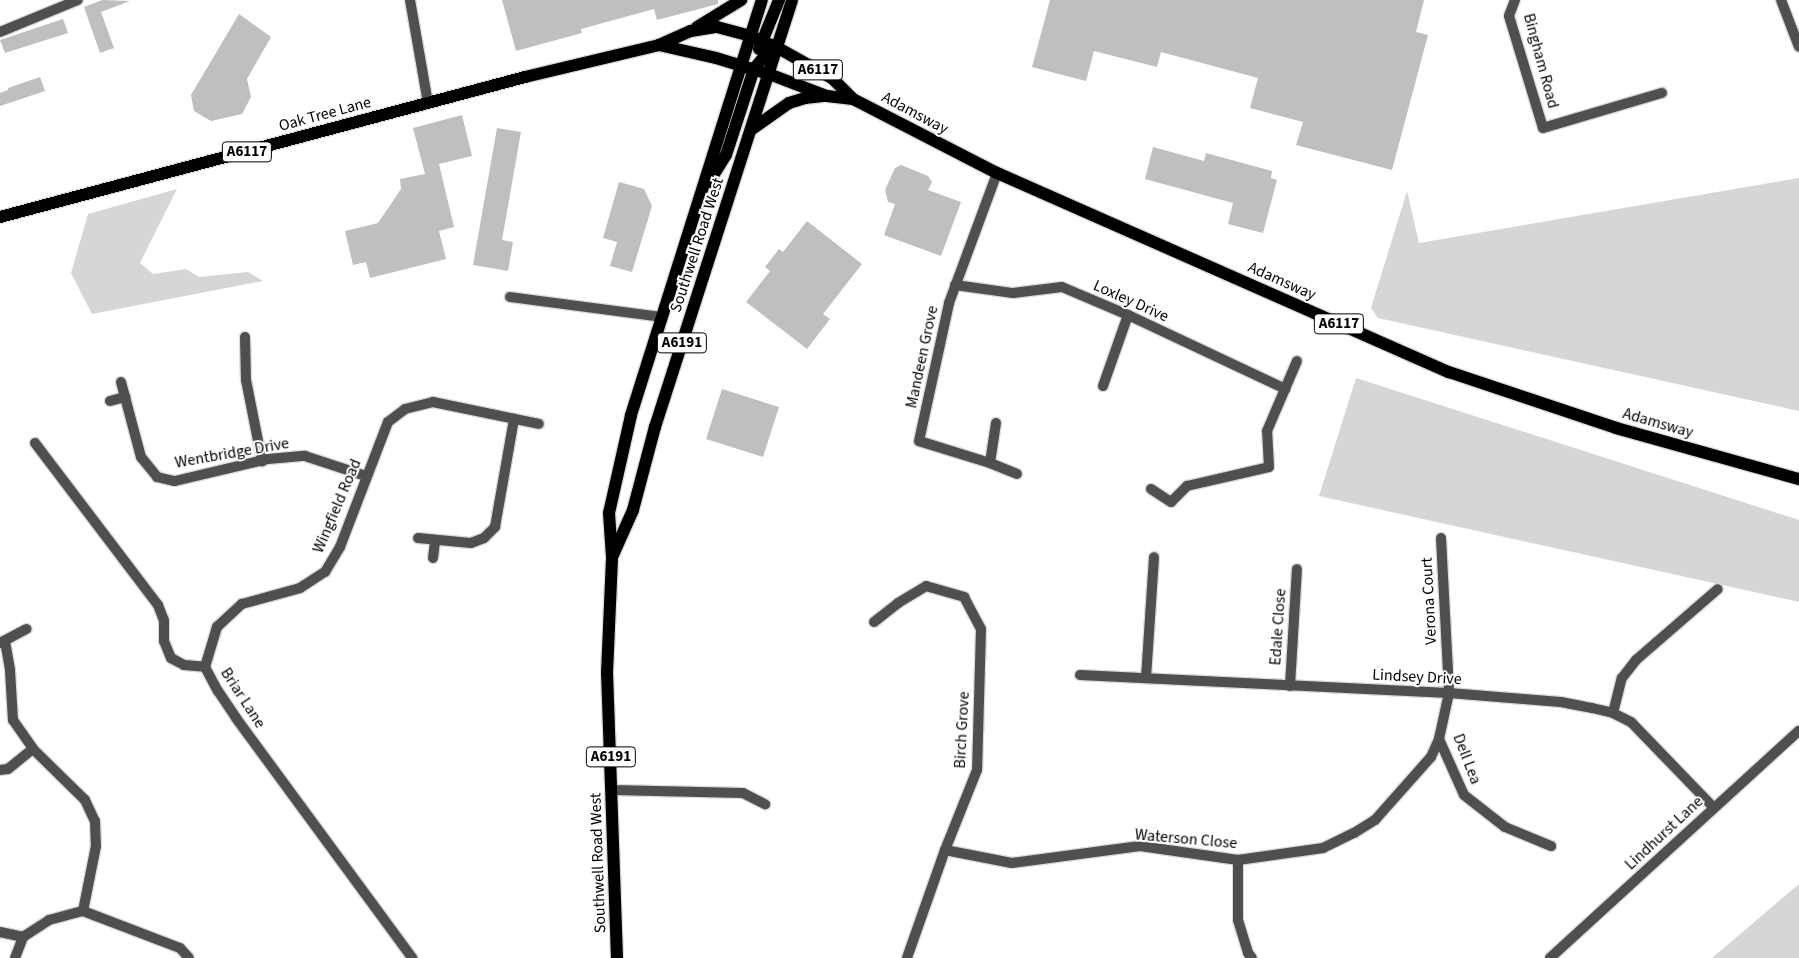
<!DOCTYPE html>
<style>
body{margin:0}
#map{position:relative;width:1799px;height:958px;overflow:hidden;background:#fff;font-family:"Source Sans 3",sans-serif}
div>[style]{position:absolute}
.green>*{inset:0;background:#d6d6d6}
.building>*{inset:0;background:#bfbfbf}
.roads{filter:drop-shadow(1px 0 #dbdbdb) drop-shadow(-1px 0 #dbdbdb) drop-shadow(0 1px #dbdbdb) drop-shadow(0 -1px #dbdbdb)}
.minor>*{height:10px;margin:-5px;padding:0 5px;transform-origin:5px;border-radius:5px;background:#4f4f4f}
.primary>*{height:12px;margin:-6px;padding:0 6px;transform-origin:6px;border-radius:6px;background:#000}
span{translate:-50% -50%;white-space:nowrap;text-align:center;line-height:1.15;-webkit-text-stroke:4px #fff;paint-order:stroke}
.shield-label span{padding:1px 4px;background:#fff;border:1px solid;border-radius:4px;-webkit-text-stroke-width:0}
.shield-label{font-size:15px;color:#000;font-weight:700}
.street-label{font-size:16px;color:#000}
</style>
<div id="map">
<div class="green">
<div style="clip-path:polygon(1799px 178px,1799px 411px,1378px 318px,1371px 308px,1407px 191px,1419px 243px)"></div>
<div style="clip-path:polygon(177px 189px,140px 263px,153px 274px,186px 269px,199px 277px,248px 272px,263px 281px,92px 314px,71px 273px,88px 214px)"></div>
<div style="clip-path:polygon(1356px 378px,1799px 520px,1799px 602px,1319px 496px)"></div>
<div style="clip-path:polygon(1799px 884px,1799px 958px,1712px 958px)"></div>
</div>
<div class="building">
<div style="clip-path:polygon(102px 0,130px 1px,101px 12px,114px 48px,100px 53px,84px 7px)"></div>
<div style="clip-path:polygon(502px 0,718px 0,718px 4px,657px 20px,654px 9px,581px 29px,582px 33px,516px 51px)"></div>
<div style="clip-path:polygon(1050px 0,1424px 0,1416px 32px,1428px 35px,1392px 170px,1296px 145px,1303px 122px,1250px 108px,1258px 78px,1161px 52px,1157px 67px,1094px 51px,1086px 81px,1032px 67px)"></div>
<div style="clip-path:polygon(239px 14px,271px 37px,247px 79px,251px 97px,242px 114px,211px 121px,194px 111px,191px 95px)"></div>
<div style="clip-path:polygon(63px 19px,68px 33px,5px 53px,0 40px)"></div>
<div style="clip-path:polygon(40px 77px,45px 91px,0 106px,0 93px,8px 90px,8px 88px)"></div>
<div style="clip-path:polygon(462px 115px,472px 156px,439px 164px,454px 227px,439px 231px,446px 259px,370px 278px,366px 262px,353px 265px,345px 231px,378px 223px,401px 189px,400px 179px,425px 174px,413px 128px)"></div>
<div style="clip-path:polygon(497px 128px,521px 132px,502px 240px,513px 242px,508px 271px,473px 265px)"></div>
<div style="clip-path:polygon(1153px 147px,1204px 161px,1206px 153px,1272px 171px,1271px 178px,1277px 180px,1263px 233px,1228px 224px,1233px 203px,1145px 179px)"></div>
<div style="clip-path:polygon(901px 165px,928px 176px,932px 182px,928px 190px,961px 202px,941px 256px,884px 235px,895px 204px,888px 202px,885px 190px,895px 168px)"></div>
<div style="clip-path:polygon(619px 182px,644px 189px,652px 206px,632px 272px,610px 266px,617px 242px,603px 238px)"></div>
<div style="clip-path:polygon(807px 221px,862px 264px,823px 314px,830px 319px,807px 349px,746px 302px,770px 271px,765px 267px,779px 249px,783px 252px)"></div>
<div style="clip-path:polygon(722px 389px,779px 407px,763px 457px,706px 439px)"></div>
</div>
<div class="roads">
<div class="minor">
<div style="left:410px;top:0;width:105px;rotate:80.1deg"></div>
<div style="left:1515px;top:0;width:17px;rotate:111deg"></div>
<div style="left:1509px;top:16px;width:117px;rotate:73.1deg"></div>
<div style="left:1543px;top:128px;width:124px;rotate:-16.4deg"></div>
<div style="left:1781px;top:0;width:50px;rotate:69deg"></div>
<div style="left:0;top:32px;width:84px;rotate:-22.3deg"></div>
<div style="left:955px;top:285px;width:59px;rotate:7.9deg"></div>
<div style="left:1013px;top:293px;width:49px;rotate:-7deg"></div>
<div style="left:1062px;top:287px;width:72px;rotate:23deg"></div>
<div style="left:1128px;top:315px;width:174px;rotate:25.2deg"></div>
<div style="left:510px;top:297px;width:153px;rotate:7.5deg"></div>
<div style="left:245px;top:337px;width:43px;rotate:88.7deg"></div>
<div style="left:246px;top:380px;width:83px;rotate:78.8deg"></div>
<div style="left:121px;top:382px;width:78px;rotate:75.1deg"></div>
<div style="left:141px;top:457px;width:26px;rotate:51deg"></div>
<div style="left:157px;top:477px;width:18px;rotate:13deg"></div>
<div style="left:175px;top:481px;width:96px;rotate:-13.3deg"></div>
<div style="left:268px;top:459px;width:37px;rotate:-5deg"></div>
<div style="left:305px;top:456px;width:64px;rotate:18.2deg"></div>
<div style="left:1103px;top:386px;width:75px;rotate:-70.6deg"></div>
<div style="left:110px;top:401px;width:16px;rotate:-15deg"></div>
<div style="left:996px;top:423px;width:40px;rotate:98.5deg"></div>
<div style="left:990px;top:463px;width:74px;rotate:-162.8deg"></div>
<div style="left:919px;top:441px;width:141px;rotate:-77.7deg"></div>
<div style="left:949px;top:303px;width:139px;rotate:-69.7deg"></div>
<div style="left:35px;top:443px;width:203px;rotate:52.8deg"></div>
<div style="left:158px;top:605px;width:17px;rotate:69deg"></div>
<div style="left:164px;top:621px;width:20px;rotate:90deg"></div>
<div style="left:164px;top:641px;width:18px;rotate:68deg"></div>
<div style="left:171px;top:658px;width:15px;rotate:28deg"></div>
<div style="left:184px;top:665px;width:21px;rotate:5deg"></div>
<div style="left:205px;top:667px;width:27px;rotate:62deg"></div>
<div style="left:218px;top:691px;width:32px;rotate:56deg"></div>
<div style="left:236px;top:718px;width:298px;rotate:53.7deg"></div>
<div style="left:990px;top:463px;width:29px;rotate:22deg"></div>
<div style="left:1151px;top:489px;width:24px;rotate:33deg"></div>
<div style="left:1171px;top:502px;width:23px;rotate:-45deg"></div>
<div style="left:1187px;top:486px;width:84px;rotate:-13deg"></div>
<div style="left:1269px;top:467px;width:36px;rotate:-93deg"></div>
<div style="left:1267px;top:431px;width:76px;rotate:-66.8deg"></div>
<div style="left:418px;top:538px;width:53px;rotate:5.4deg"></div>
<div style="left:471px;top:543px;width:14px;rotate:-21deg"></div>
<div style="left:484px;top:538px;width:16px;rotate:-45deg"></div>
<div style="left:495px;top:527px;width:110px;rotate:-80deg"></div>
<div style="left:1441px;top:538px;width:155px;rotate:87deg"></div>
<div style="left:1449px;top:693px;width:47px;rotate:102.3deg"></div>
<div style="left:1439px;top:739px;width:61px;rotate:65.9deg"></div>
<div style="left:1464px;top:795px;width:52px;rotate:38deg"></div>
<div style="left:1505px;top:827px;width:50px;rotate:22.4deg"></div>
<div style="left:433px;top:558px;width:17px;rotate:-83deg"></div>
<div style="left:874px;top:622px;width:31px;rotate:-38deg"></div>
<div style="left:898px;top:603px;width:33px;rotate:-31deg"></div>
<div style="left:926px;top:586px;width:40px;rotate:16deg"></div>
<div style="left:964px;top:597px;width:36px;rotate:62deg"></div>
<div style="left:981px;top:629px;width:141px;rotate:91.6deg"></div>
<div style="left:977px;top:770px;width:86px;rotate:111.8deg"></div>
<div style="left:945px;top:850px;width:114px;rotate:109.4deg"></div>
<div style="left:5px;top:641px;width:29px;rotate:80deg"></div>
<div style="left:10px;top:670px;width:50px;rotate:86.6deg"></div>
<div style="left:13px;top:720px;width:35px;rotate:55deg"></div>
<div style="left:33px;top:749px;width:73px;rotate:44.4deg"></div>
<div style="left:85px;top:800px;width:23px;rotate:65deg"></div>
<div style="left:95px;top:821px;width:25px;rotate:88deg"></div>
<div style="left:96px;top:846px;width:66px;rotate:101.3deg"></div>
<div style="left:0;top:643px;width:30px;rotate:-28deg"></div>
<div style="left:205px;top:667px;width:42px;rotate:-73.3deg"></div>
<div style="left:217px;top:627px;width:34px;rotate:-43deg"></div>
<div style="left:242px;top:604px;width:60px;rotate:-15.4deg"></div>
<div style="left:300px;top:588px;width:30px;rotate:-33deg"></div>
<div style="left:325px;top:572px;width:29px;rotate:-59deg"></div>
<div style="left:340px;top:547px;width:134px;rotate:-69deg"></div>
<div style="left:388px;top:422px;width:21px;rotate:-37deg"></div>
<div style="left:405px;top:409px;width:29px;rotate:-14deg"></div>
<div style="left:433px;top:402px;width:108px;rotate:11.7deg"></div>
<div style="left:1080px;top:675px;width:369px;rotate:2.8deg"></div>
<div style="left:1449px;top:693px;width:112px;rotate:4.6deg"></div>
<div style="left:1561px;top:702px;width:32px;rotate:11deg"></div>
<div style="left:1592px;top:708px;width:22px;rotate:13deg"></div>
<div style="left:1613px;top:713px;width:20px;rotate:27deg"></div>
<div style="left:1631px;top:722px;width:118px;rotate:46deg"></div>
<div style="left:1146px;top:678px;width:121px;rotate:-86.2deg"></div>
<div style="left:1290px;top:686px;width:117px;rotate:-86.6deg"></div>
<div style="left:1613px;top:713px;width:36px;rotate:-76deg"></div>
<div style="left:1622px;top:678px;width:23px;rotate:-52deg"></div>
<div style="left:1636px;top:660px;width:108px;rotate:-40.9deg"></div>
<div style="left:0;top:770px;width:8px;rotate:-7deg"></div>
<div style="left:8px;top:769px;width:32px;rotate:-39deg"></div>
<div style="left:612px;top:790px;width:131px;rotate:1.3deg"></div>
<div style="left:743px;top:793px;width:25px;rotate:27deg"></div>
<div style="left:945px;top:850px;width:68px;rotate:11deg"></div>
<div style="left:1012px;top:863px;width:129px;rotate:-7.6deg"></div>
<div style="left:1140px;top:846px;width:99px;rotate:8.1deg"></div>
<div style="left:1238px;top:860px;width:86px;rotate:-8deg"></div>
<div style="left:1323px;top:848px;width:34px;rotate:-26deg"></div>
<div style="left:1354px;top:833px;width:25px;rotate:-32deg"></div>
<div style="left:1375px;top:820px;width:84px;rotate:-48.4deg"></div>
<div style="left:1431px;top:757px;width:20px;rotate:-66deg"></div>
<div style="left:1238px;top:860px;width:60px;rotate:90deg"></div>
<div style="left:1238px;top:920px;width:34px;rotate:73deg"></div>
<div style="left:1248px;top:953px;width:6px;rotate:51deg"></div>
<div style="left:0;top:932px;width:24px;rotate:12deg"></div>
<div style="left:15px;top:958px;width:22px;rotate:-69deg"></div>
<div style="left:23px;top:937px;width:31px;rotate:-33deg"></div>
<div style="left:49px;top:920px;width:35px;rotate:-15deg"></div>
<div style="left:83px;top:911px;width:104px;rotate:20.9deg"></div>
<div style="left:180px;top:948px;width:13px;rotate:48deg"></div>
<div style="left:1550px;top:958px;width:337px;rotate:-42.4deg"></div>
</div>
<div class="primary">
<div style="left:697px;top:27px;width:52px;rotate:-31.5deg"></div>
<div style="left:659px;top:45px;width:58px;rotate:12.8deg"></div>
<div style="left:716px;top:58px;width:55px;rotate:16.8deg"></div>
<div style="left:769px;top:74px;width:62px;rotate:20.8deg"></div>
<div style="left:827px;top:96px;width:26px;rotate:7deg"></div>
<div style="left:759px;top:49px;width:53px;rotate:-67.8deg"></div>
<div style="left:752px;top:129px;width:45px;rotate:-35.1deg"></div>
<div style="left:789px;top:103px;width:17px;rotate:-17deg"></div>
<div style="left:805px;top:98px;width:18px;rotate:-6deg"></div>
<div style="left:709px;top:182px;width:32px;rotate:-58deg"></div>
<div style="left:726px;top:155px;width:90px;rotate:-72deg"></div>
<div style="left:754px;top:69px;width:22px;rotate:-51deg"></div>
<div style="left:768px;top:52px;width:11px;rotate:-22deg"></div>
<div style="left:0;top:217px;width:543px;rotate:-14.93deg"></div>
<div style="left:525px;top:77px;width:138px;rotate:-13.4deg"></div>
<div style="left:659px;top:45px;width:35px;rotate:-24deg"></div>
<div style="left:691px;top:31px;width:26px;rotate:-9deg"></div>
<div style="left:717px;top:27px;width:35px;rotate:15deg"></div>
<div style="left:751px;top:36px;width:30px;rotate:24deg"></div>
<div style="left:778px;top:48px;width:62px;rotate:29.1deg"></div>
<div style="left:832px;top:78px;width:30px;rotate:45deg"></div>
<div style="left:853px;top:99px;width:162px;rotate:27.2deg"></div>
<div style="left:997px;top:173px;width:494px;rotate:23.8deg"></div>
<div style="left:1449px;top:372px;width:176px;rotate:18.5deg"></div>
<div style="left:1616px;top:428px;width:190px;rotate:15.6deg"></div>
<div style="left:613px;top:555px;width:49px;rotate:-66deg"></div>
<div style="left:633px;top:510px;width:86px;rotate:-75.2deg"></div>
<div style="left:655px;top:427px;width:448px;rotate:-72.2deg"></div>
<div style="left:617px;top:958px;width:285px;rotate:-92deg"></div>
<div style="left:607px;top:673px;width:116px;rotate:-87.5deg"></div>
<div style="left:612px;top:557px;width:44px;rotate:-93.9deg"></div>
<div style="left:609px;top:513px;width:100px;rotate:-77.3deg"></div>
<div style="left:631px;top:415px;width:435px;rotate:-72.5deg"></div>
</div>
</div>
<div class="shield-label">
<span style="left:818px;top:70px">A6117</span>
<span style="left:247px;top:152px">A6117</span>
<span style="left:1339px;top:324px">A6117</span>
<span style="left:682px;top:343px">A6191</span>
<span style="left:611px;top:757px">A6191</span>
</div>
<div class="street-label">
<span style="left:1541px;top:61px;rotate:75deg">Bingham Road</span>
<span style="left:915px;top:113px;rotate:28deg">Adamsway</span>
<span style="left:325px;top:114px;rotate:-15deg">Oak Tree Lane</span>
<span style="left:697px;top:245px;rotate:-72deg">Southwell Road West</span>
<span style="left:1282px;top:281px;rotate:24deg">Adamsway</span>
<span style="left:1131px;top:301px;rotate:24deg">Loxley Drive</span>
<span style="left:922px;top:357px;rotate:-78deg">Mandeen Grove</span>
<span style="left:1658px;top:423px;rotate:16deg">Adamsway</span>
<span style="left:232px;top:453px;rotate:-10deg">Wentbridge Drive</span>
<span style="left:337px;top:506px;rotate:-67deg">Wingfield Road</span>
<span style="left:1429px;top:601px;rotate:-93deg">Verona Court</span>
<span style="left:1278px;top:627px;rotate:-86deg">Edale Close</span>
<span style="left:1417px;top:677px;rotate:3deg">Lindsey Drive</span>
<span style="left:243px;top:698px;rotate:57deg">Briar Lane</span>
<span style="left:962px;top:730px;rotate:-87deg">Birch Grove</span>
<span style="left:1467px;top:759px;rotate:69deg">Dell Lea</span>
<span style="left:1664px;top:833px;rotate:-43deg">Lindhurst Lane</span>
<span style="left:1186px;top:839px;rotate:5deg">Waterson Close</span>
<span style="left:598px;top:863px;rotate:-92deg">Southwell Road West</span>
</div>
</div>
